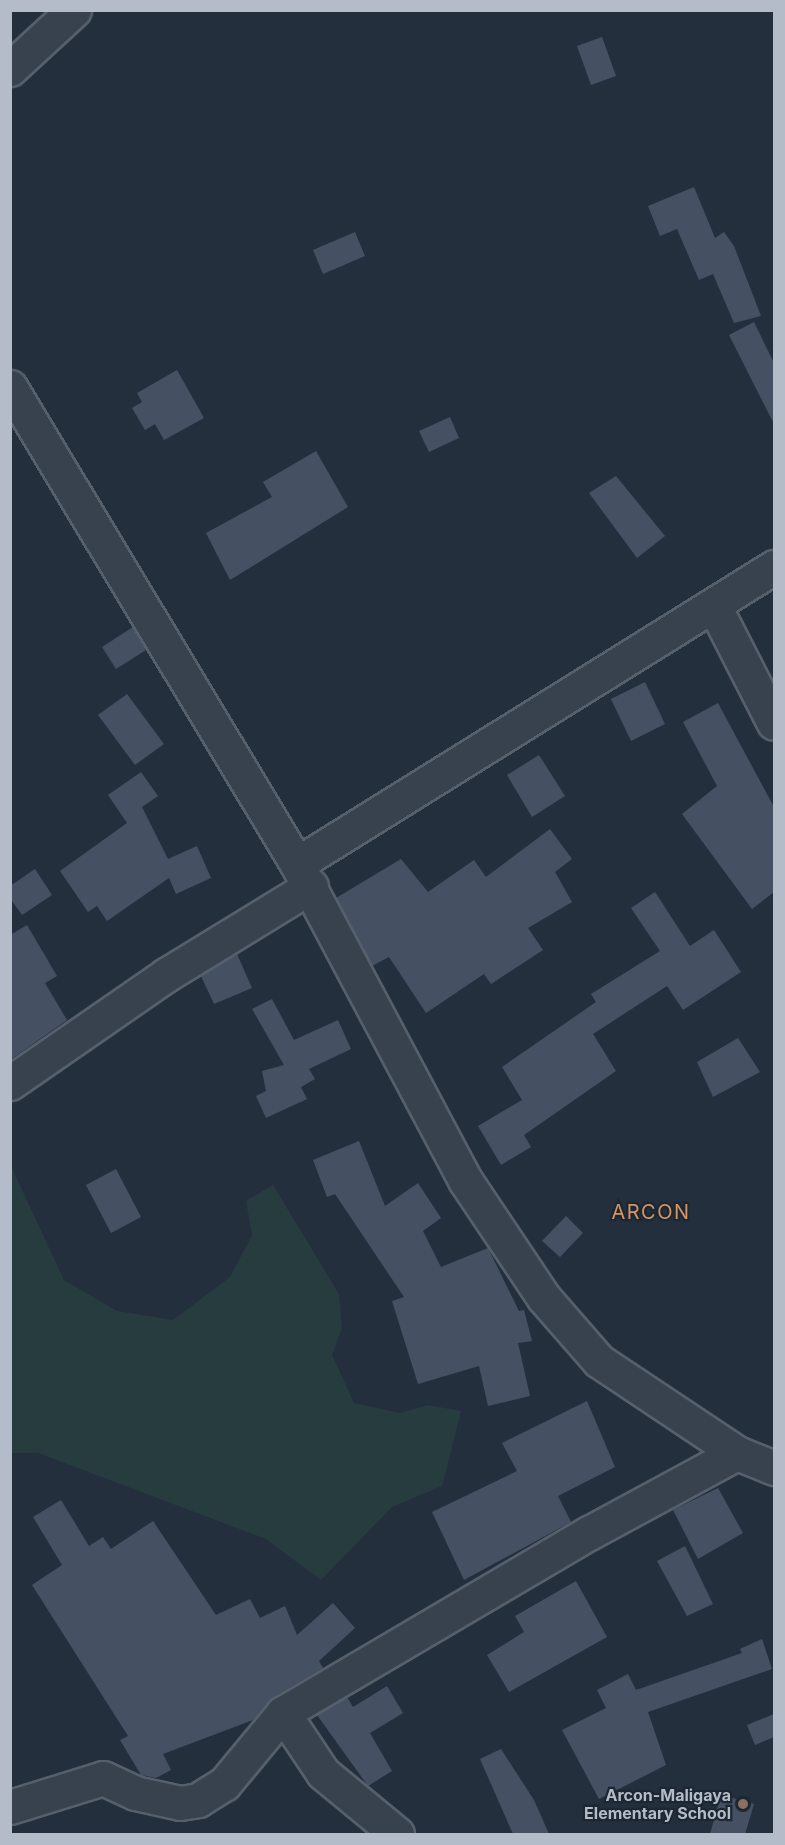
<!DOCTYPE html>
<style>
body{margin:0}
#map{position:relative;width:785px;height:1845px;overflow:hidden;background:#242f3e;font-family:Inter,sans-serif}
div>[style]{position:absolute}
.green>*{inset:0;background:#263c3f}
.building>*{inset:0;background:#455162}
.roads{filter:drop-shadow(2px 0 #565f6c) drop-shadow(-2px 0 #565f6c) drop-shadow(0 2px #565f6c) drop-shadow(0 -2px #565f6c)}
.minor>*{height:33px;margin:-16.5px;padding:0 16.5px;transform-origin:16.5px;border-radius:16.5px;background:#38414e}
.dots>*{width:16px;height:16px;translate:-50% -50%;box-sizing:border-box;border:3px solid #1d2633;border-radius:50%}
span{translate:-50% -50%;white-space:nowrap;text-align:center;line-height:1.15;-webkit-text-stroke:4.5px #1d2633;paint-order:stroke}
.poi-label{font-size:16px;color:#b4bcc9;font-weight:700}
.right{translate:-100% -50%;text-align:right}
.quarter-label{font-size:20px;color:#d59563;letter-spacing:1.5px}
.frame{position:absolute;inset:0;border:12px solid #b4bcc9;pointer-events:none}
</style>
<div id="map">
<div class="green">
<div style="clip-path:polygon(11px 1166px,64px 1280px,117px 1311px,173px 1320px,230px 1277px,252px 1235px,246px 1201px,273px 1185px,339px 1294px,342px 1328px,332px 1355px,354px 1403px,400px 1413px,428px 1405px,461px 1411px,442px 1486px,392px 1507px,321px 1580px,266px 1539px,38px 1453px,11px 1453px)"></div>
</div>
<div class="building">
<div style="clip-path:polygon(602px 37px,616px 76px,591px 85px,577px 46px)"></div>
<div style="clip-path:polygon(694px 187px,715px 238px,724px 232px,734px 246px,761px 316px,734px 323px,713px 274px,699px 280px,677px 229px,660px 236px,648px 206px)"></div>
<div style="clip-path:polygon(355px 232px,365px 256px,323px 274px,313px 250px)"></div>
<div style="clip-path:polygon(754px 322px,774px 363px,774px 424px,729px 335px)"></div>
<div style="clip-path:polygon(177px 370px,204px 418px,164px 440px,155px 424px,145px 430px,132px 408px,142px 402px,137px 393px)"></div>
<div style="clip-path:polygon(450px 417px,459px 438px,429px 452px,419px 431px)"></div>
<div style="clip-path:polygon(316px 451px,348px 507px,230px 580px,206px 533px,272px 497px,263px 482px)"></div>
<div style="clip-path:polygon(616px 476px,665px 536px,637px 558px,589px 493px)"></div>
<div style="clip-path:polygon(133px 627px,146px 650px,116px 669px,102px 647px)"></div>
<div style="clip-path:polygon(645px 682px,665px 724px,631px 741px,611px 699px)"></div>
<div style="clip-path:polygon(127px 694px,164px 744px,135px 765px,98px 715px)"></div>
<div style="clip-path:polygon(718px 703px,774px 807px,774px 892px,752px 909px,682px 814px,717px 786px,683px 722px)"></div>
<div style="clip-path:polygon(539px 755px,565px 796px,532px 817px,507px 775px)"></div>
<div style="clip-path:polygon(141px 772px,158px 796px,142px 807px,168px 859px,197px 846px,211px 878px,176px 894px,169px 878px,107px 921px,97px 906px,88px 912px,60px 871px,127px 823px,108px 795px)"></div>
<div style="clip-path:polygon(550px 829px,572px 859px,555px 872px,572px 902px,528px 928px,543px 950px,491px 984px,484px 974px,426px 1013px,389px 957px,372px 966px,336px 898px,401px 859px,428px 892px,474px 860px,486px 877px)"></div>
<div style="clip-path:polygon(35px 869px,52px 895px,22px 915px,10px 898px,10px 886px)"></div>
<div style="clip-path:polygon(655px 892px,690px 946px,714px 930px,741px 972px,683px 1010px,667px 986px,593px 1034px,616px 1071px,524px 1135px,531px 1147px,501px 1165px,478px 1126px,522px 1100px,502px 1067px,596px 1002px,591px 994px,660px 951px,631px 908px)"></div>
<div style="clip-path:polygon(27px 925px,57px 976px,45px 983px,67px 1020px,10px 1060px,10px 935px)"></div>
<div style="clip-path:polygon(237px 954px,252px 988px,214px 1004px,201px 976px)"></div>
<div style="clip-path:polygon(272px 999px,294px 1040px,338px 1020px,351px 1049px,309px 1069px,315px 1079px,301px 1087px,307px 1099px,266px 1118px,256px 1096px,266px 1091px,262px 1071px,284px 1065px,252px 1009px)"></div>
<div style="clip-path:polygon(738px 1038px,760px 1072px,713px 1097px,697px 1062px)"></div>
<div style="clip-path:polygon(359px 1141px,385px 1206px,418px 1183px,441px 1218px,423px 1231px,441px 1267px,488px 1248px,519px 1311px,524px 1310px,532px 1341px,518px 1343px,530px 1396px,488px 1406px,479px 1366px,418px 1384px,392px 1301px,404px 1297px,335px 1194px,327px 1197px,313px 1160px)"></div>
<div style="clip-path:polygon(116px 1169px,141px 1217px,111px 1233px,86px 1185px)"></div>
<div style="clip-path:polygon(566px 1216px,583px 1233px,560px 1257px,542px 1241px)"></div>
<div style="clip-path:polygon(587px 1401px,615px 1467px,558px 1496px,571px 1522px,464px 1580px,432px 1512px,517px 1471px,502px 1443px)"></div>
<div style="clip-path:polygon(718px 1488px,743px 1533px,698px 1559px,673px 1510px)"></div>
<div style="clip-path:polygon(61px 1500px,89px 1546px,103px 1537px,111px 1549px,153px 1521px,216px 1615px,250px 1599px,260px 1618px,285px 1606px,297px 1635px,333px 1603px,355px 1628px,319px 1661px,323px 1668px,272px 1698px,253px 1720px,163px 1754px,171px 1770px,156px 1778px,141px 1775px,120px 1740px,128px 1736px,32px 1585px,62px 1565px,33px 1517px)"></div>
<div style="clip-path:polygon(685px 1546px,713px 1604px,687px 1616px,657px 1561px)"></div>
<div style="clip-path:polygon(576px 1581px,607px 1637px,509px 1692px,487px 1655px,524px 1632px,515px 1616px)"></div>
<div style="clip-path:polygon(762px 1639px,772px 1669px,648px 1712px,666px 1765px,599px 1799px,562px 1730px,606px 1708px,597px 1690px,628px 1674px,636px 1690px,742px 1653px,740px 1649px)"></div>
<div style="clip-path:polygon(387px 1686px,403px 1713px,370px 1733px,392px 1771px,368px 1786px,317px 1715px,347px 1697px,353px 1707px)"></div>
<div style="clip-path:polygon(774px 1714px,774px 1737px,755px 1745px,747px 1725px)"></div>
<div style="clip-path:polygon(501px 1749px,534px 1800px,549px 1834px,513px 1834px,480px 1759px)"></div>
<div style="clip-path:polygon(721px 1795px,754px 1804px,745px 1834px,710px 1834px)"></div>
</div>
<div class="roads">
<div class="minor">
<div style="left:10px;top:69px;width:87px;rotate:-42.7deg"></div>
<div style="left:10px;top:387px;width:557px;rotate:58.97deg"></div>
<div style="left:714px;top:606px;width:131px;rotate:62.9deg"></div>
<div style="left:10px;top:1083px;width:190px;rotate:-34.7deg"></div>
<div style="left:166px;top:975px;width:170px;rotate:-31.5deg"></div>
<div style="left:737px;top:1453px;width:40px;rotate:22deg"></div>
<div style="left:283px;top:1713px;width:72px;rotate:56.3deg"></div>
<div style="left:323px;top:1773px;width:96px;rotate:39.5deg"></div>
<div style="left:10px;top:1807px;width:97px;rotate:-17.3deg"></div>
<div style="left:103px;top:1778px;width:35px;rotate:25deg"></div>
<div style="left:135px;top:1793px;width:46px;rotate:12.5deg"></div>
<div style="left:180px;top:1803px;width:18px;rotate:-9deg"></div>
<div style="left:198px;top:1800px;width:31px;rotate:-32deg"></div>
<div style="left:224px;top:1784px;width:92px;rotate:-50.3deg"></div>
<div style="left:283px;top:1713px;width:355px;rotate:-30.5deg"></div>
<div style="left:589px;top:1533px;width:168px;rotate:-28.4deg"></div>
<div style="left:737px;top:1453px;width:166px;rotate:-146.3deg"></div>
<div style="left:599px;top:1361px;width:84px;rotate:-131.1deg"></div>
<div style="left:544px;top:1298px;width:142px;rotate:-123.8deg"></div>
<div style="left:465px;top:1180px;width:358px;rotate:-118deg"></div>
<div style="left:297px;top:864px;width:562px;rotate:-31.91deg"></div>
</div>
</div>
<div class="dots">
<div style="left:743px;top:1804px;background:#8d6e63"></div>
</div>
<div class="poi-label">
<span class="right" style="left:731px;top:1804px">Arcon-Maligaya<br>Elementary School</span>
</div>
<div class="quarter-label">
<span style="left:651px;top:1212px">ARCON</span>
</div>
<div class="frame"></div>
</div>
